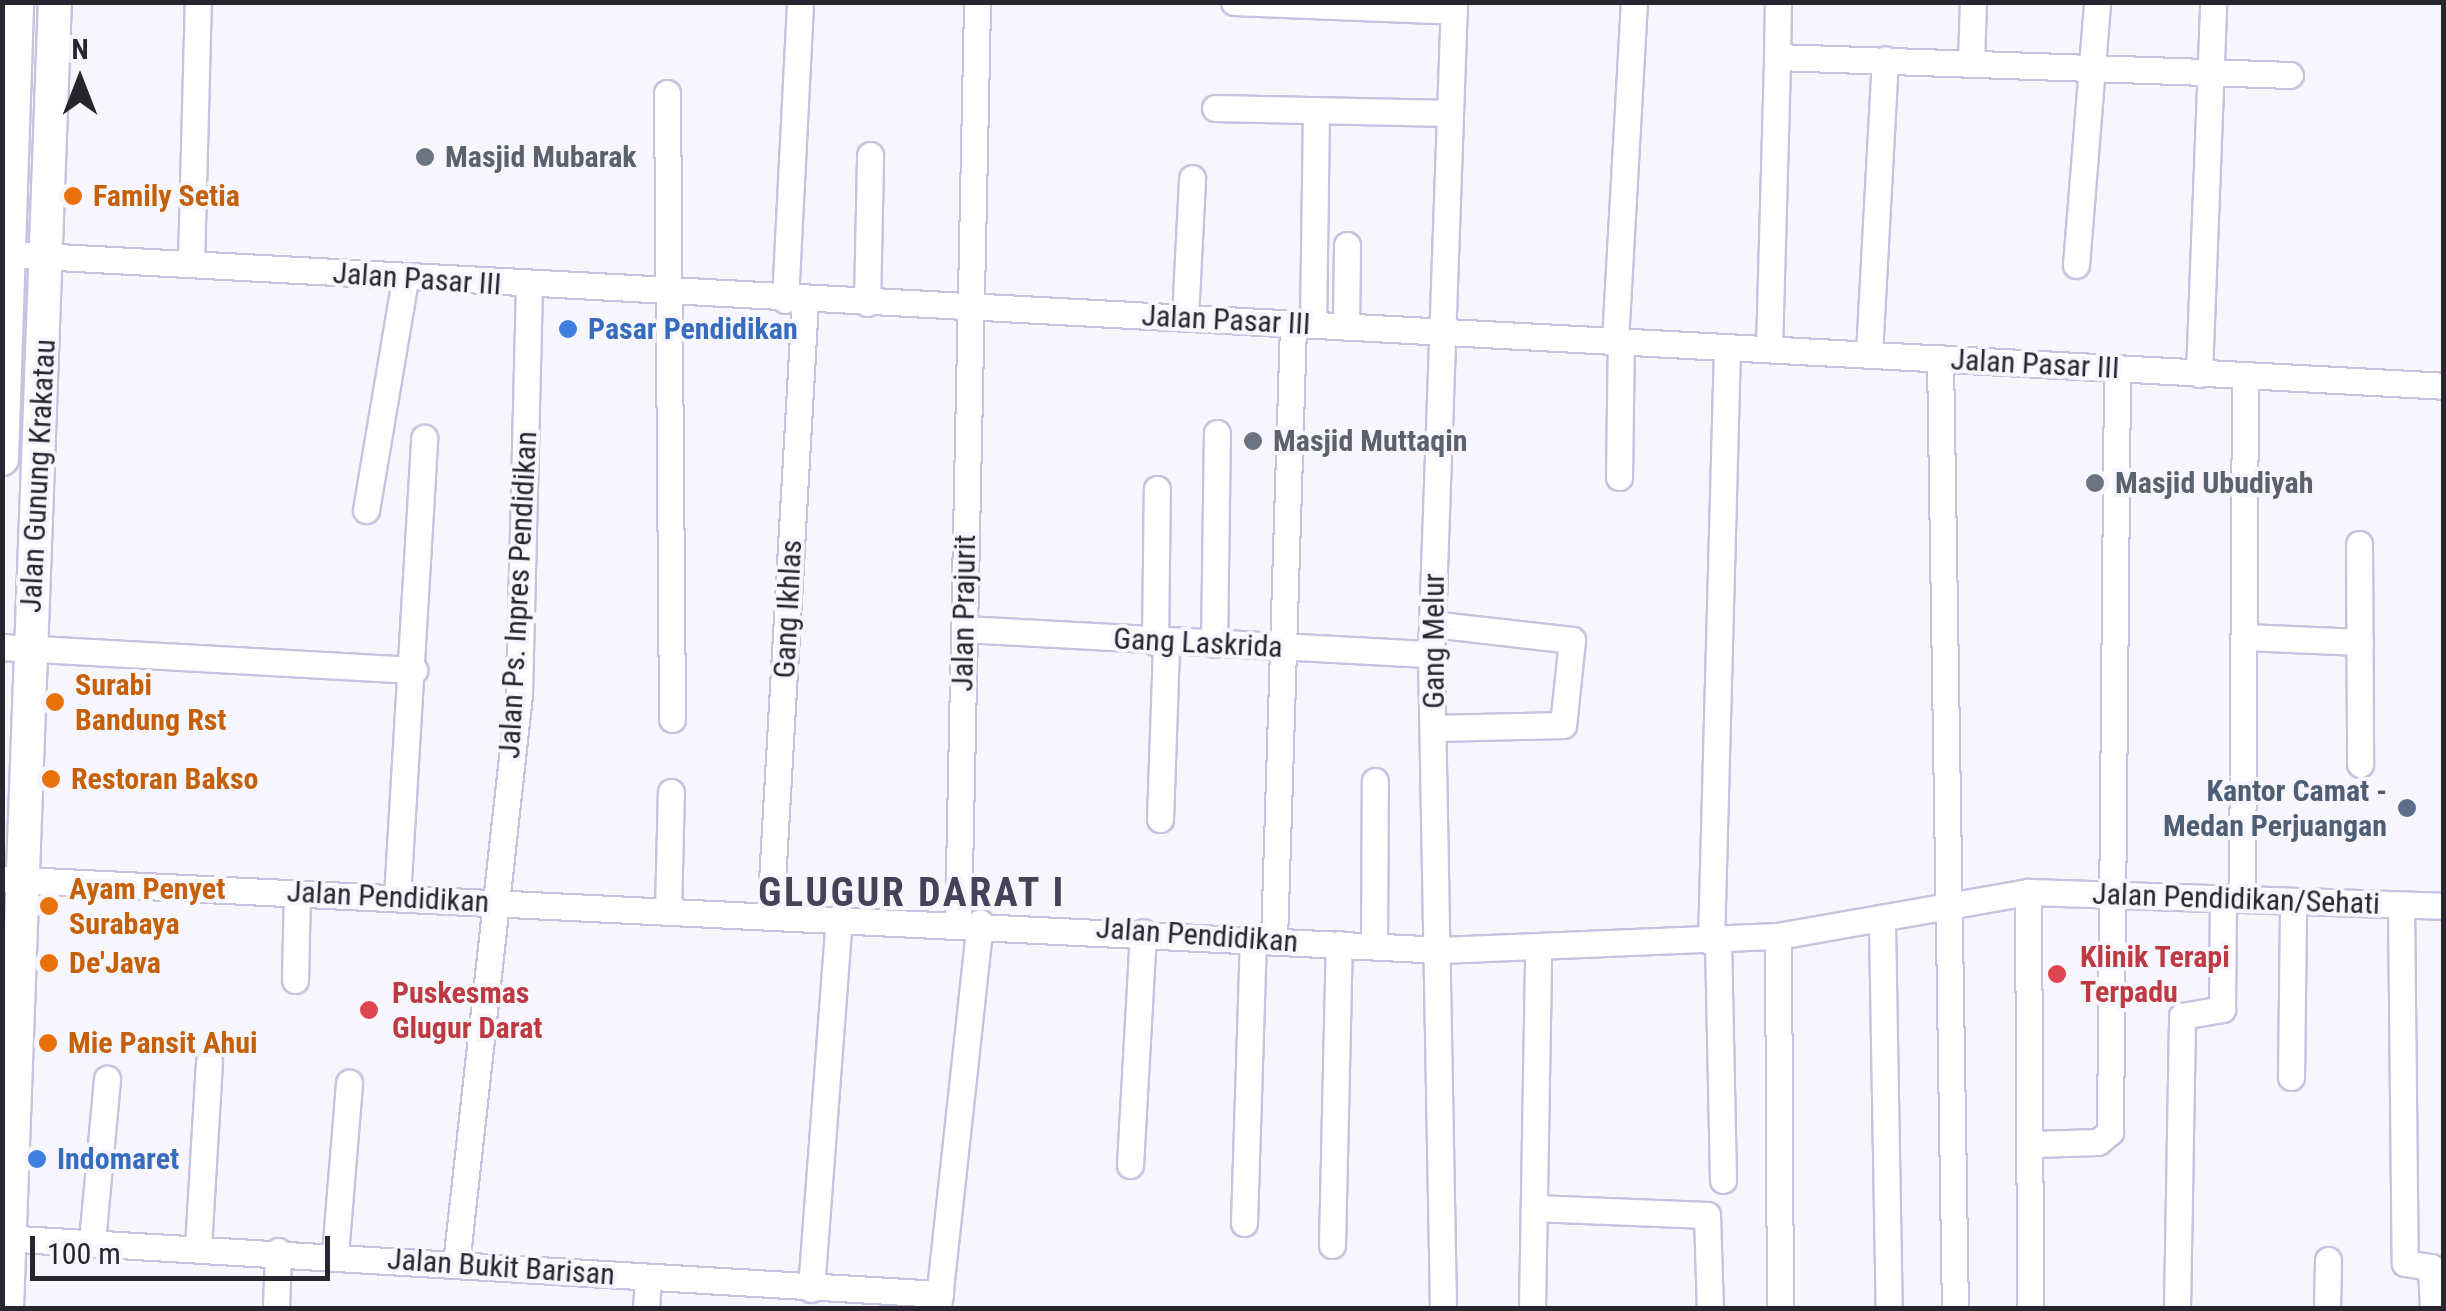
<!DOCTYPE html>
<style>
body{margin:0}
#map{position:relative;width:2446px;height:1311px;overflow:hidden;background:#f7f6fc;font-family:"Roboto Condensed",sans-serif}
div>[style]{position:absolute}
.roads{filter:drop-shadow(2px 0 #c8c2e0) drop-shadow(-2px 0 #c8c2e0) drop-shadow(0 2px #c8c2e0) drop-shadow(0 -2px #c8c2e0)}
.minor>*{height:25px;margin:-12.5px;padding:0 12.5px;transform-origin:12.5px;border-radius:12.5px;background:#fff}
.major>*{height:32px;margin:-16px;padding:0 16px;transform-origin:16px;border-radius:16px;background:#fff}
.dots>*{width:28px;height:28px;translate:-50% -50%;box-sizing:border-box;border:5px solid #f7f6fc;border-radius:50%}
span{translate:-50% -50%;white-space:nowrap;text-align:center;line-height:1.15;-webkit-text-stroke:8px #f7f6fc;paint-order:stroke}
.worship-label{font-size:30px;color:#5b616d;font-weight:700}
.left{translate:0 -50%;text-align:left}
.food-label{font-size:30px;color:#c56008;font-weight:700}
.street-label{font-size:30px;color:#272530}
.shop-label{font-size:30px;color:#366cbe;font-weight:700}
.service-label{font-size:30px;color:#4e5e75;font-weight:700}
.right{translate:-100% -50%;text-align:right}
.health-label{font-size:30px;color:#be3a42;font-weight:700}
.district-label{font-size:40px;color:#464159;font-weight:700;letter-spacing:2.5px}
.frame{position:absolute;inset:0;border:5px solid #272530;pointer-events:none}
.north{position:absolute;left:30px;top:30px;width:100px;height:100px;-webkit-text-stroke:8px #f7f6fc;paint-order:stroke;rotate:0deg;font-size:28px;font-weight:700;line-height:40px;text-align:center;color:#272530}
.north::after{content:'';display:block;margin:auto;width:35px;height:45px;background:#272530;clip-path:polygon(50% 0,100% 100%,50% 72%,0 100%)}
.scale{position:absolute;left:30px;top:1236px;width:300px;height:45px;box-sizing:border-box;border:5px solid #272530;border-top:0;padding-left:12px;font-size:30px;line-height:35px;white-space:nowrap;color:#272530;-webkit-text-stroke:8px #f7f6fc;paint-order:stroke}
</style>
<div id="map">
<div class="roads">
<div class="minor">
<div style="left:1234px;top:2px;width:220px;rotate:2.3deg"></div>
<div style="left:1777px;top:57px;width:55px;rotate:-89deg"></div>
<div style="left:1971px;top:62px;width:60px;rotate:-88.1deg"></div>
<div style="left:667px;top:93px;width:626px;rotate:89.54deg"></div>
<div style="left:1215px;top:108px;width:235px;rotate:1.2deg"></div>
<div style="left:2px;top:254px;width:2446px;rotate:3.09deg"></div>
<div style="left:191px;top:263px;width:261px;rotate:-88.5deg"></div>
<div style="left:2076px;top:265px;width:264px;rotate:-85.4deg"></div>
<div style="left:785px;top:300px;width:298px;rotate:-87.1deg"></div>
<div style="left:867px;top:303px;width:148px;rotate:-88.8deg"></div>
<div style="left:1185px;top:318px;width:140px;rotate:-87.1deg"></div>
<div style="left:1313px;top:325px;width:215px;rotate:-89.2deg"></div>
<div style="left:1346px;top:327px;width:82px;rotate:-89.3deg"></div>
<div style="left:1615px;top:341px;width:340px;rotate:-86.8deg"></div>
<div style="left:1769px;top:349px;width:292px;rotate:-88.4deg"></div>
<div style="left:1777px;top:57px;width:513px;rotate:2.01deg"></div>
<div style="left:1869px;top:354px;width:295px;rotate:-86.9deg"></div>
<div style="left:1940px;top:358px;width:950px;rotate:89.1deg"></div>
<div style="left:2199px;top:374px;width:372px;rotate:-87.8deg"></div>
<div style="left:1619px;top:477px;width:136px;rotate:-89.2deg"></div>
<div style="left:366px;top:510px;width:233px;rotate:-80.4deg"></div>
<div style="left:2359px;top:544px;width:220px;rotate:89.7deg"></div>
<div style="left:1432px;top:624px;width:141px;rotate:6.5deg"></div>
<div style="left:1572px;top:640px;width:85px;rotate:96deg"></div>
<div style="left:1563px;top:725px;width:129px;rotate:178.7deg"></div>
<div style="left:964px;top:629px;width:468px;rotate:3.1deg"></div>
<div style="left:2245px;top:637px;width:115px;rotate:2.5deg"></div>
<div style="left:1155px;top:642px;width:153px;rotate:-89.3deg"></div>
<div style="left:1214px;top:644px;width:211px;rotate:-89.2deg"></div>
<div style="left:2px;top:647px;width:413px;rotate:3.2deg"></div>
<div style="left:1160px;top:819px;width:176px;rotate:-88deg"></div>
<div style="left:2px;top:879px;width:1441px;rotate:2.82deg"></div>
<div style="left:1441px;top:950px;width:337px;rotate:-2.4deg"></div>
<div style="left:1778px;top:936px;width:254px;rotate:-10deg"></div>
<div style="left:2028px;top:892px;width:416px;rotate:1.9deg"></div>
<div style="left:2028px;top:892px;width:416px;rotate:89.7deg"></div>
<div style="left:397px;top:897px;width:460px;rotate:-86.6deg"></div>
<div style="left:2242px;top:898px;width:520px;rotate:-89.67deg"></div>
<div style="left:2401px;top:905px;width:358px;rotate:89.4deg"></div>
<div style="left:2405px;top:1263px;width:26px;rotate:9deg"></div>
<div style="left:2431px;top:1267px;width:41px;rotate:87.2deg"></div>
<div style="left:668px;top:911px;width:119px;rotate:-88.6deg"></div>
<div style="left:770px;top:917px;width:617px;rotate:-86.75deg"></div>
<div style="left:958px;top:920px;width:918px;rotate:-88.81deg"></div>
<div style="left:1882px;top:924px;width:384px;rotate:89deg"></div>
<div style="left:1778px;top:936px;width:372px;rotate:89.7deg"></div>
<div style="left:1274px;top:940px;width:616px;rotate:-88.23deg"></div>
<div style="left:1718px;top:941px;width:239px;rotate:88.8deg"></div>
<div style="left:1711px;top:942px;width:594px;rotate:-88.46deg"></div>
<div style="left:1374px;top:946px;width:165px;rotate:-89.7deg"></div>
<div style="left:295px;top:980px;width:87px;rotate:-88.7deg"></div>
<div style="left:2291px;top:1077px;width:176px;rotate:-89.3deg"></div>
<div style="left:2033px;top:1144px;width:65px;rotate:-1.8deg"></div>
<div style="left:2098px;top:1142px;width:16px;rotate:-40deg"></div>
<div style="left:2110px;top:1132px;width:763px;rotate:-89.47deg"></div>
<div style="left:1130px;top:1165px;width:233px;rotate:-86.8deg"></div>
<div style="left:1534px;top:1208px;width:173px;rotate:2.3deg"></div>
<div style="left:1707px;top:1215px;width:93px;rotate:88.2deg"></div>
<div style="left:1244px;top:1223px;width:284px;rotate:-88.2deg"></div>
<div style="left:2px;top:1238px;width:940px;rotate:3.42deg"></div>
<div style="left:92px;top:1241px;width:163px;rotate:-84.7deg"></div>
<div style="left:1332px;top:1245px;width:301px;rotate:-88.7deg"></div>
<div style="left:198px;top:1247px;width:186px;rotate:-86.6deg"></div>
<div style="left:335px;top:1254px;width:172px;rotate:-85.3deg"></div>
<div style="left:456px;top:1264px;width:573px;rotate:-83.69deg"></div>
<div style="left:519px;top:694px;width:407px;rotate:-88.6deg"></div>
<div style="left:811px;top:1289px;width:372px;rotate:-85.7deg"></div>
<div style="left:276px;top:1308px;width:57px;rotate:-88deg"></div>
<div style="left:646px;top:1308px;width:31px;rotate:-86deg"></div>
<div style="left:938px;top:1308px;width:388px;rotate:-83.8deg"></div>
<div style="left:1443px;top:1308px;width:654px;rotate:-91.05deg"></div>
<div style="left:1431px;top:654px;width:652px;rotate:-87.98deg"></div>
<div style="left:1532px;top:1308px;width:360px;rotate:-89deg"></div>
<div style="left:2177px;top:1308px;width:292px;rotate:-89deg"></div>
<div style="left:2182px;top:1016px;width:41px;rotate:-9.9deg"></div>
<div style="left:2222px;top:1009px;width:112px;rotate:-89.5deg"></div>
<div style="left:2327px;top:1308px;width:48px;rotate:-88.8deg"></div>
</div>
<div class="major">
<div style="left:2px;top:459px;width:457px;rotate:-88.1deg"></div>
<div style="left:7px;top:1308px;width:1307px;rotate:-87.9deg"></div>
</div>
</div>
<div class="dots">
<div style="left:425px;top:157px;background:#6b7280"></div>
<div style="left:73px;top:196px;background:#e8710a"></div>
<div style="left:568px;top:329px;background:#3f7fe0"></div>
<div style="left:1253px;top:441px;background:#6b7280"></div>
<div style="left:2095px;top:483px;background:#6b7280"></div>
<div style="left:55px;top:702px;background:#e8710a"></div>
<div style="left:51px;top:779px;background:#e8710a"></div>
<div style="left:2407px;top:808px;background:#5c6f8a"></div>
<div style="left:49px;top:906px;background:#e8710a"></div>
<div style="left:49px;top:963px;background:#e8710a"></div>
<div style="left:2057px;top:974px;background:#e0444e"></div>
<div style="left:369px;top:1010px;background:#e0444e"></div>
<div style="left:48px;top:1043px;background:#e8710a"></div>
<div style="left:37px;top:1159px;background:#3f7fe0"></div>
</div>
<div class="worship-label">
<span class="left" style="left:445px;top:157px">Masjid Mubarak</span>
<span class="left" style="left:1273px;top:441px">Masjid Muttaqin</span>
<span class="left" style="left:2115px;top:483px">Masjid Ubudiyah</span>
</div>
<div class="food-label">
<span class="left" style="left:93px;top:196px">Family Setia</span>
<span class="left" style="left:75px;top:702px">Surabi<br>Bandung Rst</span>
<span class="left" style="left:71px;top:779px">Restoran Bakso</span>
<span class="left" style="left:69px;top:906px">Ayam Penyet<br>Surabaya</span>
<span class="left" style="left:69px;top:963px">De'Java</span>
<span class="left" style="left:68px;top:1043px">Mie Pansit Ahui</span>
</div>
<div class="street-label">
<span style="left:417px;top:279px;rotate:4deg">Jalan Pasar III</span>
<span style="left:1226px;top:320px;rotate:3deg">Jalan Pasar III</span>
<span style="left:2035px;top:364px;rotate:3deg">Jalan Pasar III</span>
<span style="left:38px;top:476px;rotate:-87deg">Jalan Gunung Krakatau</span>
<span style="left:518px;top:595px;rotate:-87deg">Jalan Ps. Inpres Pendidikan</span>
<span style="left:788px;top:609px;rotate:-87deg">Gang Ikhlas</span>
<span style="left:964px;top:613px;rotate:-89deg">Jalan Prajurit</span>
<span style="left:1434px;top:641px;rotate:-90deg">Gang Melur</span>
<span style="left:1198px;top:643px;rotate:3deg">Gang Laskrida</span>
<span style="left:388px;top:897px;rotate:3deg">Jalan Pendidikan</span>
<span style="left:2236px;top:899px;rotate:2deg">Jalan Pendidikan/Sehati</span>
<span style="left:1197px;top:935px;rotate:4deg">Jalan Pendidikan</span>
<span style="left:501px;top:1267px;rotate:4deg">Jalan Bukit Barisan</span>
</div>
<div class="shop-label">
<span class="left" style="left:588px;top:329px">Pasar Pendidikan</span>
<span class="left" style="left:57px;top:1159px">Indomaret</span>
</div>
<div class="service-label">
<span class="right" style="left:2387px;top:808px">Kantor Camat -<br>Medan Perjuangan</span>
</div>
<div class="health-label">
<span class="left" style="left:2080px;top:974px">Klinik Terapi<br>Terpadu</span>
<span class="left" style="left:392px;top:1010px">Puskesmas<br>Glugur Darat</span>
</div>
<div class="district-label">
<span style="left:912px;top:893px">GLUGUR DARAT I</span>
</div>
<div class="frame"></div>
<div class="north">N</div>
<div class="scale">100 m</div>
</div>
